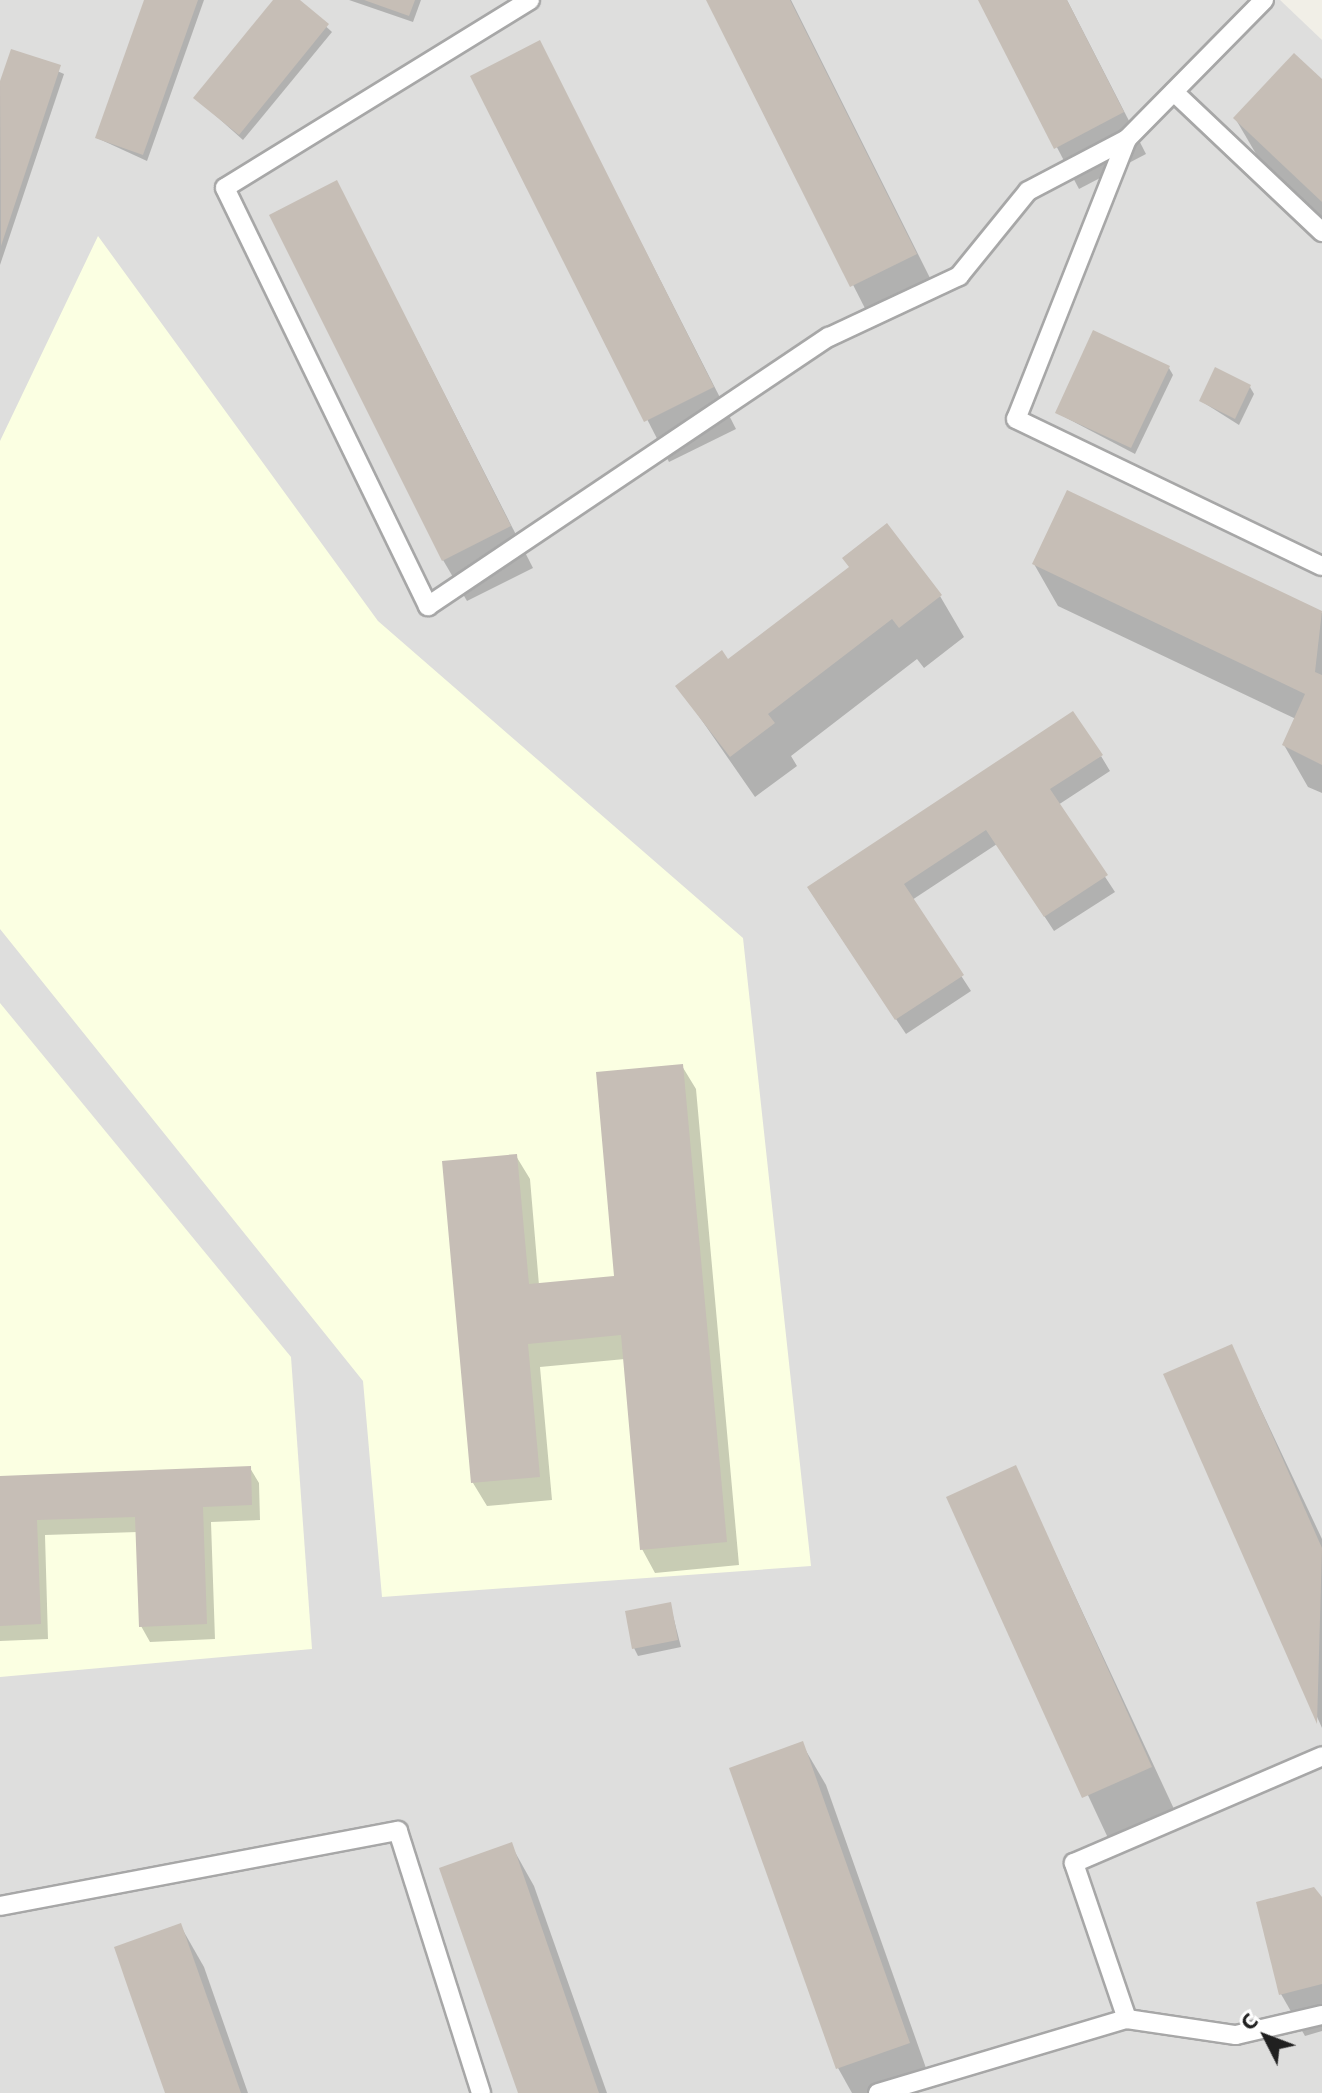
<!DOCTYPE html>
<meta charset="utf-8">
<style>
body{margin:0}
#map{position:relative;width:1322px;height:2093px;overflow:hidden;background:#f1efe7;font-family:"Noto Sans",sans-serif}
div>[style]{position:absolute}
.residential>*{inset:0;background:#dededd}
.education>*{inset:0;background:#fbffe2}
.shadow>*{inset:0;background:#0003}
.building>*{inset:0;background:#c6beb6}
.roads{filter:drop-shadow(2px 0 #a7a7a7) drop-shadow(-2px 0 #a7a7a7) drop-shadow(0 2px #a7a7a7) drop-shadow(0 -2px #a7a7a7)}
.service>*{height:18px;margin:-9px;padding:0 9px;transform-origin:9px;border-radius:9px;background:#fff}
span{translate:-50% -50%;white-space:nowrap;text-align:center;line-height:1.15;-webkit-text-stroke:6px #fff;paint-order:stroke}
.north{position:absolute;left:1226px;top:1997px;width:80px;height:80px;-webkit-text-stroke:6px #fff;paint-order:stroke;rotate:312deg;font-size:22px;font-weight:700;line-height:32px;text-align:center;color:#202020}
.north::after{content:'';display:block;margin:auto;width:28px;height:36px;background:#202020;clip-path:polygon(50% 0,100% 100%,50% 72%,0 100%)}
</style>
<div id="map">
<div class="residential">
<div style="clip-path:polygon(0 0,1280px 0,1322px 40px,1322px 2093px,0 2093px)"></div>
</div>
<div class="education">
<div style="clip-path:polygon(98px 236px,378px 621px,743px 938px,811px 1566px,382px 1597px,363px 1381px,0 929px,0 441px)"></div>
<div style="clip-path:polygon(0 1003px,291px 1357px,312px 1649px,0 1677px)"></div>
</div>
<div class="shadow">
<div style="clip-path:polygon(146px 0,204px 0,147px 161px,97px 138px)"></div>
<div style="clip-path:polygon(276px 0,297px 0,332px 32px,243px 140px,196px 98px)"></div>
<div style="clip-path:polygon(349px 0,421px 0,413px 22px)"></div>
<div style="clip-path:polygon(708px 0,791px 0,939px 296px,875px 328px)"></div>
<div style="clip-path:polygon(979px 0,1067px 0,1146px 154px,1079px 189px)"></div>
<div style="clip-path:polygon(539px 42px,736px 429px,669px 462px,472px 77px)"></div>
<div style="clip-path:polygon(12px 51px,64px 74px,0 265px,0 87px)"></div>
<div style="clip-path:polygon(1322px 81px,1322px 218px,1259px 159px,1235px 118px)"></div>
<div style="clip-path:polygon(337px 183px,533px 568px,467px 601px,443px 560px)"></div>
<div style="clip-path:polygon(1169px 368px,1173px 375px,1135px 454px,1057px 413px)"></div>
<div style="clip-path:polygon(1250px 387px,1254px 394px,1239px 425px,1201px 401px)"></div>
<div style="clip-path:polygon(1068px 493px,1322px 613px,1322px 793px,1308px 787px,1284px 745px,1296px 719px,1058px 606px,1034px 564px)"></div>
<div style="clip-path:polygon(940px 596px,964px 637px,924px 668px,917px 659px,791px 756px,797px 766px,755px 797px,678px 686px)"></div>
<div style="clip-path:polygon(1101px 756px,1110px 771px,1058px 805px,1115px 892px,1054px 931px,997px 844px,912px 900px,971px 991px,906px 1034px,818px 903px)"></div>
<div style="clip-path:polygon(682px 1066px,696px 1089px,739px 1565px,655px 1573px,642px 1549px,625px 1359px,540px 1367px,552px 1500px,487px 1506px,473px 1483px,516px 1156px,530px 1179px,539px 1285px,616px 1278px)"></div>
<div style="clip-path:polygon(1231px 1346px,1322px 1539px,1322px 1728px,1166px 1375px)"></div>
<div style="clip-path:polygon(1015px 1467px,1174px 1809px,1108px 1838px,949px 1498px)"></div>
<div style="clip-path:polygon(250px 1468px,259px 1483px,260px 1520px,211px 1522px,215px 1639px,150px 1642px,141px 1626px,138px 1532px,45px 1535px,48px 1639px,0 1641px,0 1478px)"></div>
<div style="clip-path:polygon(670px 1604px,681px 1647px,638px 1656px,634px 1648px)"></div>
<div style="clip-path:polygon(802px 1744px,826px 1785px,932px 2085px,908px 2093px,852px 2093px,838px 2068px)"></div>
<div style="clip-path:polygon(511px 1845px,534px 1886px,607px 2093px,520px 2093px)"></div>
<div style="clip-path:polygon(1322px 1900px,1322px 2031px,1305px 2036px,1281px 1994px)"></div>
<div style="clip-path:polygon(180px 1925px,204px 1967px,248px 2093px,167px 2093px)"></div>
</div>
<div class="building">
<div style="clip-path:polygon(144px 0,198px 0,143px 155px,95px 138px)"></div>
<div style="clip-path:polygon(273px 0,300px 0,329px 24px,239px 135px,193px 98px)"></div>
<div style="clip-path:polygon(364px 0,415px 0,409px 16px)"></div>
<div style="clip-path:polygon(706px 0,790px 0,917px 254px,850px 287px)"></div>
<div style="clip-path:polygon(978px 0,1067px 0,1124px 112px,1054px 149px)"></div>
<div style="clip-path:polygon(540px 40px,714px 387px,644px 422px,470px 76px)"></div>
<div style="clip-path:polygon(11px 49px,61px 65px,1px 246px,0 81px)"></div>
<div style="clip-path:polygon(1294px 53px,1322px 79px,1322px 202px,1233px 118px)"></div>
<div style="clip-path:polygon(337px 180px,511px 526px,442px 561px,269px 215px)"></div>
<div style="clip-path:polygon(1093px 330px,1170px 366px,1131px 448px,1055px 413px)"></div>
<div style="clip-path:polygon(1215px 367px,1251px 385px,1235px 419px,1199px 401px)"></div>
<div style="clip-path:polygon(1067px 490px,1322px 611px,1315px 672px,1322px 675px,1322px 765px,1282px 745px,1305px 694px,1032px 564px)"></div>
<div style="clip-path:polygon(887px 523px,942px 595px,899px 628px,892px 619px,768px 714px,775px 723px,730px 757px,675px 686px,722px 650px,728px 659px,849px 567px,842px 558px)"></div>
<div style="clip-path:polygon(1073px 711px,1103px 755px,1050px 789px,1108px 875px,1044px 917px,986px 830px,904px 884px,964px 975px,895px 1020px,807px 887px)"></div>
<div style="clip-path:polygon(683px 1064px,727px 1542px,640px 1550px,621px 1335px,528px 1344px,540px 1477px,471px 1483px,442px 1161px,517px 1154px,529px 1284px,614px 1276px,596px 1072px)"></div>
<div style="clip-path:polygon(1232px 1344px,1322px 1548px,1317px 1724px,1163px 1374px)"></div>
<div style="clip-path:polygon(1016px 1465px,1152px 1767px,1082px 1798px,946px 1497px)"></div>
<div style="clip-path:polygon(251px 1466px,252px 1505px,203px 1507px,207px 1624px,139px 1627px,135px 1517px,37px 1520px,41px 1624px,0 1626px,0 1476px)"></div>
<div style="clip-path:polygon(671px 1602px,678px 1640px,632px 1649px,625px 1611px)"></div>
<div style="clip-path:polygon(803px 1741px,910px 2043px,836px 2069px,729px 1768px)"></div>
<div style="clip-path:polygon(512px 1842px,599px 2093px,518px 2093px,453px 1908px,439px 1868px)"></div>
<div style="clip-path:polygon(1314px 1887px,1322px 1897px,1322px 1984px,1279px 1995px,1256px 1902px)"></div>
<div style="clip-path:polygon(181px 1923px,241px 2093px,165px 2093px,128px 1988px,114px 1947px)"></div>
</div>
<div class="roads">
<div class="service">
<div style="left:530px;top:0;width:358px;rotate:148.4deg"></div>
<div style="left:225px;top:188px;width:465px;rotate:64.1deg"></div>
<div style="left:428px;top:606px;width:483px;rotate:-33.9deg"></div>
<div style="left:829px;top:337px;width:144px;rotate:-25.1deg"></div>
<div style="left:959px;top:276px;width:109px;rotate:-50.9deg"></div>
<div style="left:1028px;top:191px;width:112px;rotate:-27.7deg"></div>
<div style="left:1264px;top:0;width:195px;rotate:134.6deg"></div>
<div style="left:1127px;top:139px;width:301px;rotate:111.6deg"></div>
<div style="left:1016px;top:419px;width:339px;rotate:25.7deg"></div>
<div style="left:1174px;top:92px;width:204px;rotate:43.4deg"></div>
<div style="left:0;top:1906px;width:405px;rotate:-10.7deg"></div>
<div style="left:398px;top:1831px;width:275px;rotate:72.4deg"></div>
<div style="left:1127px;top:2019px;width:165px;rotate:-108.8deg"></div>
<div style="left:1074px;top:1863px;width:270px;rotate:-23.3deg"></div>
<div style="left:878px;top:2093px;width:260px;rotate:-16.6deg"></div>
<div style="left:1127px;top:2019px;width:110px;rotate:8.4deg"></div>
<div style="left:1236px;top:2035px;width:88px;rotate:-13.1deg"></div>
</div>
</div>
<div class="north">С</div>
</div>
